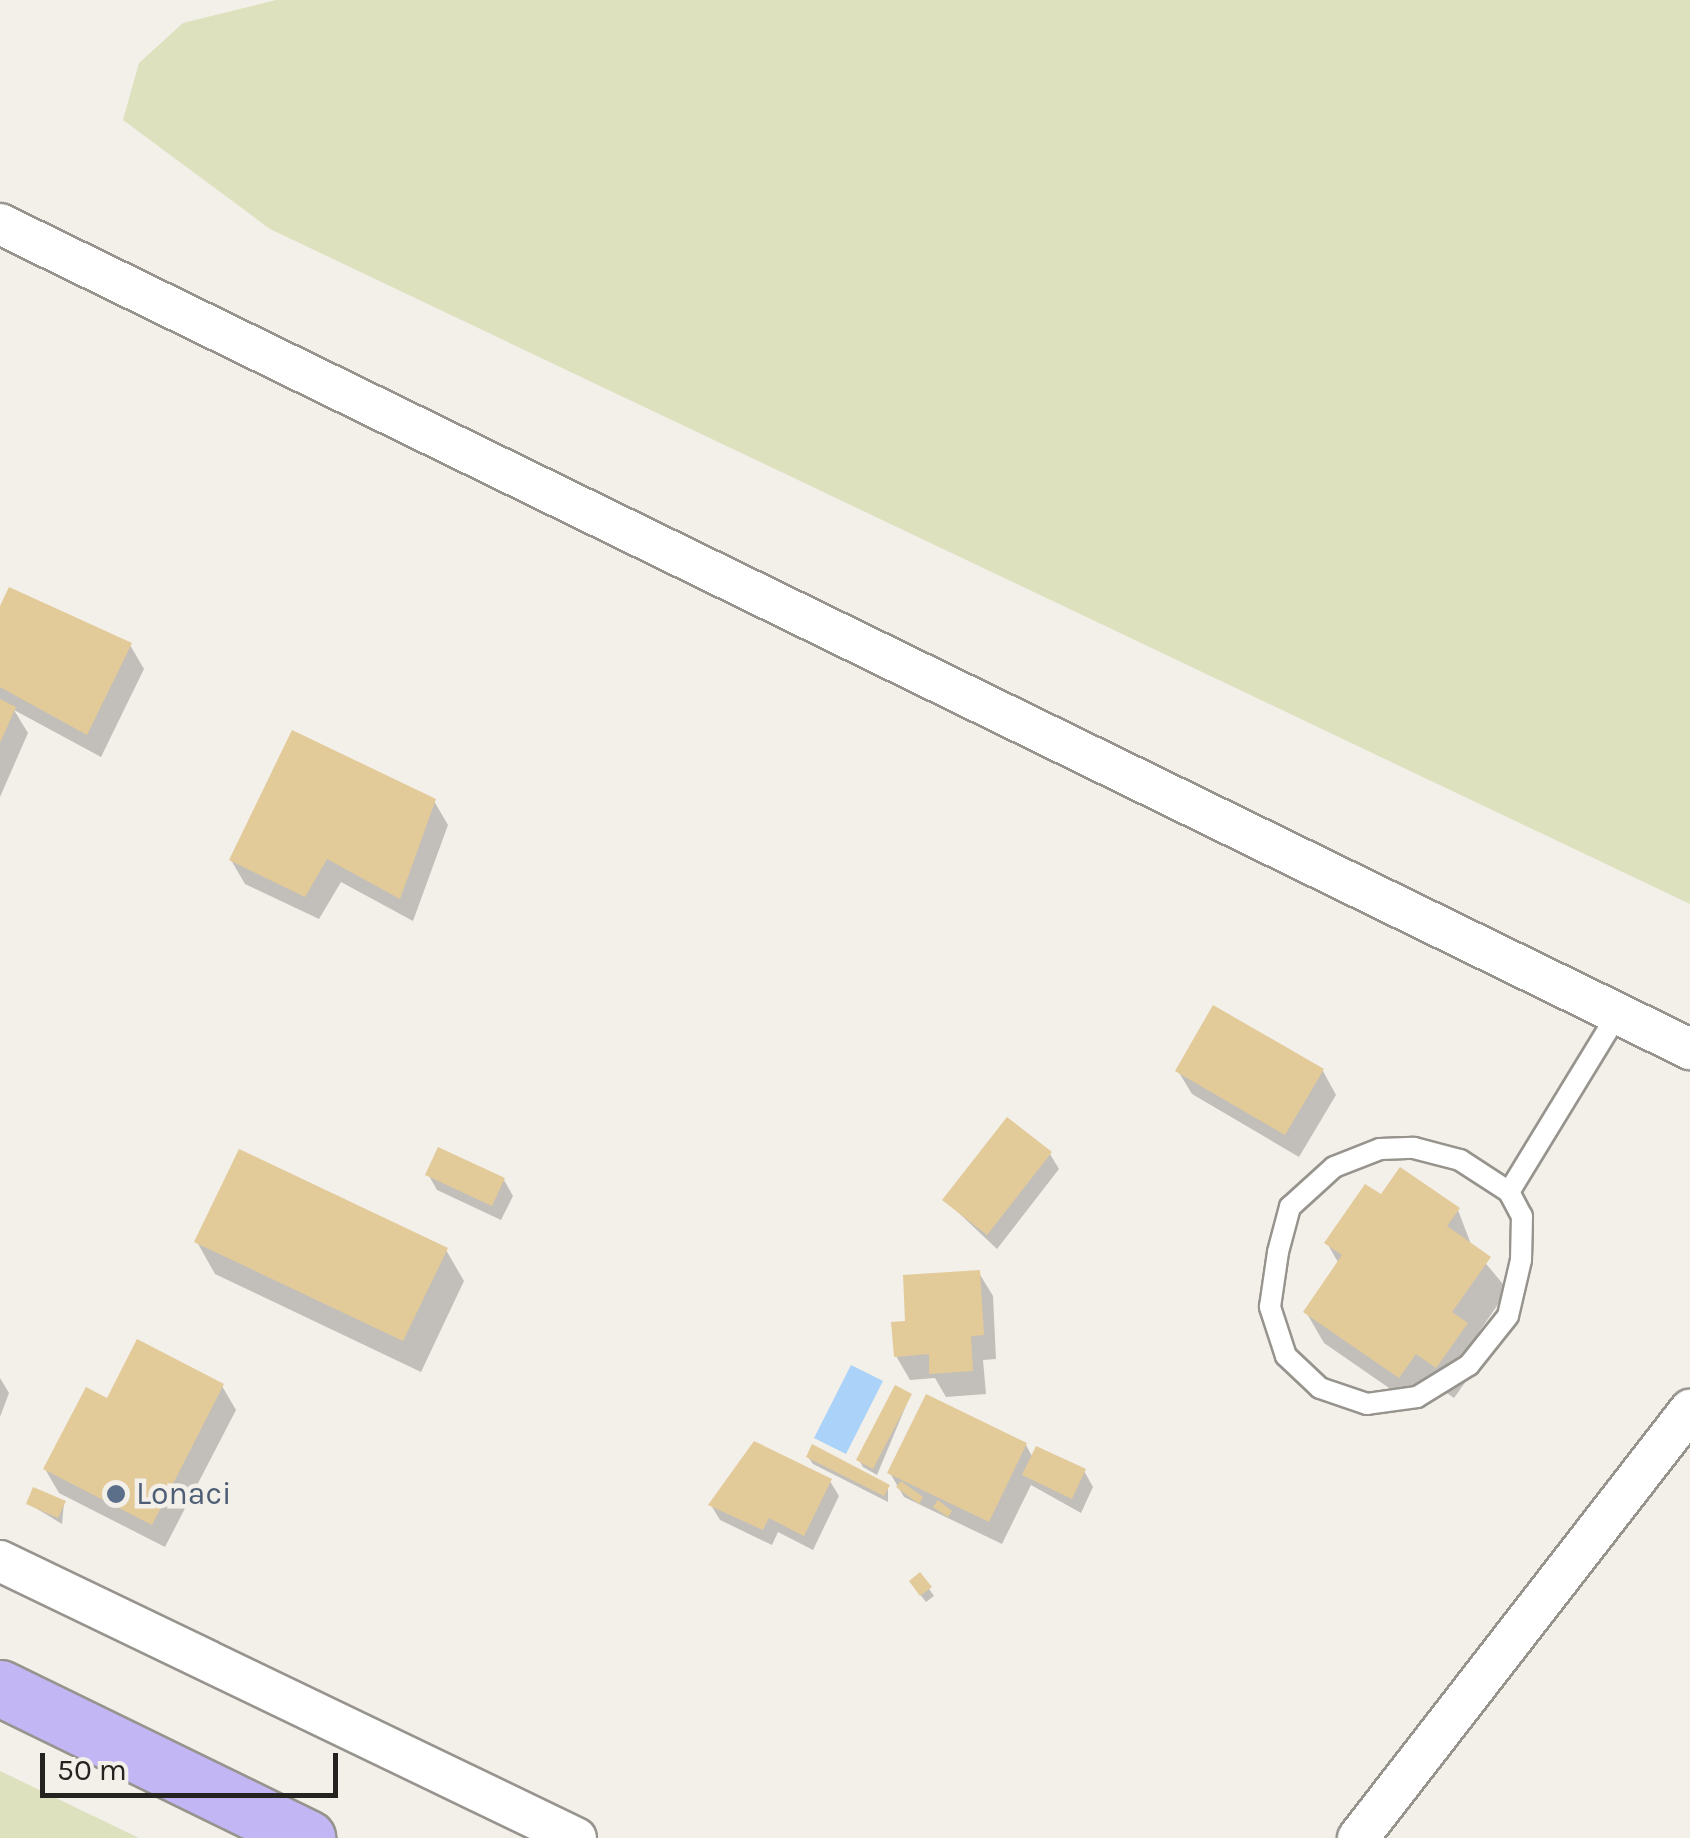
<!DOCTYPE html>
<style>
body{margin:0}
#map{position:relative;width:1690px;height:1838px;overflow:hidden;background:#f3efe9;font-family:Karla,sans-serif}
div>[style]{position:absolute}
.green>*{inset:0;background:#dde1be}
.water>*{inset:0;background:#abd3fa}
.shadow>*{inset:0;background:#0003}
.building>*{inset:0;background:#e3ca99}
.roads{filter:drop-shadow(2px 0 #97948e) drop-shadow(-2px 0 #97948e) drop-shadow(0 2px #97948e) drop-shadow(0 -2px #97948e)}
.service>*{height:20px;margin:-10px;padding:0 10px;transform-origin:10px;border-radius:10px;background:#fff}
.minor>*{height:40px;margin:-20px;padding:0 20px;transform-origin:20px;border-radius:20px;background:#fff}
.trunk>*{height:55px;margin:-27.5px;padding:0 27.5px;transform-origin:27.5px;border-radius:27.5px;background:#c2b6f4}
.dots>*{width:28px;height:28px;translate:-50% -50%;box-sizing:border-box;border:5px solid #f3efe9;border-radius:50%}
span{translate:-50% -50%;white-space:nowrap;text-align:center;line-height:1.15;-webkit-text-stroke:9px #f3efe9;paint-order:stroke}
.service-label{font-size:32px;color:#4e5e75}
.left{translate:0 -50%;text-align:left}
.scale{position:absolute;left:40px;top:1753px;width:298px;height:45px;box-sizing:border-box;border:5px solid #242320;border-top:0;padding-left:12px;font-size:30px;line-height:35px;white-space:nowrap;color:#242320;-webkit-text-stroke:8px #f3efe9;paint-order:stroke}
</style>
<div id="map">
<div class="green">
<div style="clip-path:polygon(276px 0,1690px 0,1690px 904px,270px 229px,123px 120px,139px 63px,183px 23px)"></div>
<div style="clip-path:polygon(0 1771px,139px 1838px,0 1838px)"></div>
</div>
<div class="water">
<div style="clip-path:polygon(851px 1365px,883px 1381px,846px 1454px,814px 1438px)"></div>
</div>
<div class="shadow">
<div style="clip-path:polygon(0 612px,130px 645px,144px 669px,101px 757px,14px 710px,28px 733px,0 797px)"></div>
<div style="clip-path:polygon(434px 801px,448px 825px,413px 921px,341px 882px,319px 919px,245px 884px,231px 860px)"></div>
<div style="clip-path:polygon(1178px 1071px,1323px 1071px,1336px 1095px,1299px 1157px,1192px 1094px)"></div>
<div style="clip-path:polygon(1050px 1154px,1059px 1169px,997px 1249px,945px 1200px)"></div>
<div style="clip-path:polygon(428px 1174px,504px 1180px,513px 1196px,501px 1220px,437px 1190px)"></div>
<div style="clip-path:polygon(1381px 1198px,1458px 1210px,1472px 1247px,1508px 1290px,1474px 1339px,1484px 1356px,1454px 1398px,1434px 1384px,1418px 1408px,1324px 1343px,1306px 1312px,1339px 1264px,1327px 1243px)"></div>
<div style="clip-path:polygon(197px 1242px,446px 1250px,464px 1281px,421px 1372px,215px 1274px)"></div>
<div style="clip-path:polygon(979px 1273px,993px 1296px,996px 1359px,983px 1360px,986px 1394px,946px 1397px,935px 1378px,910px 1380px,896px 1356px,908px 1324px)"></div>
<div style="clip-path:polygon(0 1378px,9px 1393px,0 1417px)"></div>
<div style="clip-path:polygon(222px 1386px,236px 1410px,165px 1547px,59px 1493px,45px 1469px,108px 1402px)"></div>
<div style="clip-path:polygon(910px 1396px,877px 1475px,863px 1467px,859px 1460px)"></div>
<div style="clip-path:polygon(1026px 1445px,1033px 1458px,1084px 1471px,1093px 1487px,1081px 1513px,1031px 1485px,1002px 1544px,904px 1497px,890px 1473px)"></div>
<div style="clip-path:polygon(808px 1457px,888px 1486px,888px 1502px,813px 1464px)"></div>
<div style="clip-path:polygon(830px 1481px,839px 1496px,813px 1550px,778px 1532px,772px 1545px,720px 1520px,711px 1505px)"></div>
<div style="clip-path:polygon(64px 1503px,62px 1524px,29px 1504px)"></div>
<div style="clip-path:polygon(920px 1576px,934px 1596px,926px 1602px,916px 1589px)"></div>
</div>
<div class="building">
<div style="clip-path:polygon(9px 587px,132px 643px,87px 735px,0 687px,0 606px)"></div>
<div style="clip-path:polygon(0 699px,16px 707px,0 743px)"></div>
<div style="clip-path:polygon(292px 730px,436px 799px,400px 899px,327px 859px,305px 897px,229px 860px)"></div>
<div style="clip-path:polygon(1213px 1005px,1324px 1069px,1285px 1135px,1175px 1071px)"></div>
<div style="clip-path:polygon(1007px 1117px,1052px 1152px,987px 1235px,942px 1200px)"></div>
<div style="clip-path:polygon(438px 1147px,505px 1178px,492px 1206px,425px 1175px)"></div>
<div style="clip-path:polygon(239px 1149px,448px 1248px,403px 1341px,194px 1242px)"></div>
<div style="clip-path:polygon(1400px 1167px,1460px 1208px,1447px 1226px,1491px 1257px,1452px 1312px,1468px 1323px,1436px 1368px,1416px 1354px,1399px 1378px,1303px 1312px,1342px 1255px,1324px 1243px,1365px 1184px,1381px 1194px)"></div>
<div style="clip-path:polygon(980px 1270px,984px 1335px,971px 1336px,973px 1371px,929px 1374px,929px 1354px,894px 1357px,891px 1322px,905px 1321px,903px 1275px)"></div>
<div style="clip-path:polygon(137px 1339px,224px 1384px,152px 1525px,43px 1469px,86px 1387px,107px 1398px)"></div>
<div style="clip-path:polygon(895px 1385px,912px 1394px,873px 1469px,856px 1460px)"></div>
<div style="clip-path:polygon(926px 1394px,1027px 1443px,989px 1522px,887px 1473px)"></div>
<div style="clip-path:polygon(754px 1441px,832px 1479px,804px 1536px,769px 1518px,763px 1530px,708px 1505px)"></div>
<div style="clip-path:polygon(812px 1444px,890px 1485px,884px 1496px,806px 1457px)"></div>
<div style="clip-path:polygon(1036px 1446px,1086px 1469px,1072px 1499px,1022px 1475px)"></div>
<div style="clip-path:polygon(901px 1481px,923px 1497px,919px 1504px,896px 1487px)"></div>
<div style="clip-path:polygon(33px 1487px,66px 1501px,58px 1518px,26px 1504px)"></div>
<div style="clip-path:polygon(938px 1500px,952px 1511px,948px 1517px,933px 1507px)"></div>
<div style="clip-path:polygon(920px 1572px,932px 1587px,920px 1596px,909px 1581px)"></div>
</div>
<div class="roads">
<div class="service">
<div style="left:1414px;top:1148px;width:48px;rotate:14.6deg"></div>
<div style="left:1460px;top:1160px;width:59px;rotate:33.1deg"></div>
<div style="left:1509px;top:1192px;width:27px;rotate:62deg"></div>
<div style="left:1522px;top:1216px;width:44px;rotate:91.3deg"></div>
<div style="left:1521px;top:1260px;width:57px;rotate:103.1deg"></div>
<div style="left:1508px;top:1316px;width:63px;rotate:128.5deg"></div>
<div style="left:1469px;top:1365px;width:61px;rotate:148.4deg"></div>
<div style="left:1417px;top:1397px;width:50px;rotate:172deg"></div>
<div style="left:1367px;top:1404px;width:50px;rotate:-161.2deg"></div>
<div style="left:1320px;top:1388px;width:47px;rotate:-136.7deg"></div>
<div style="left:1286px;top:1356px;width:52px;rotate:-108.1deg"></div>
<div style="left:1270px;top:1307px;width:56px;rotate:-81.7deg"></div>
<div style="left:1278px;top:1252px;width:47px;rotate:-75.1deg"></div>
<div style="left:1290px;top:1207px;width:59px;rotate:-42.3deg"></div>
<div style="left:1334px;top:1167px;width:49px;rotate:-21.4deg"></div>
<div style="left:1380px;top:1149px;width:34px;rotate:-2deg"></div>
<div style="left:1509px;top:1192px;width:207px;rotate:-58.6deg"></div>
</div>
<div class="minor">
<div style="left:0;top:224px;width:1881px;rotate:26.02deg"></div>
<div style="left:0;top:1561px;width:639px;rotate:25.68deg"></div>
<div style="left:1358px;top:1838px;width:542px;rotate:-52.2deg"></div>
</div>
<div class="trunk">
<div style="left:0;top:1688px;width:342px;rotate:26deg"></div>
</div>
</div>
<div class="dots">
<div style="left:116px;top:1494px;background:#5c6f8a"></div>
</div>
<div class="service-label">
<span class="left" style="left:136px;top:1494px">Lonaci</span>
</div>
<div class="scale">50 m</div>
</div>
